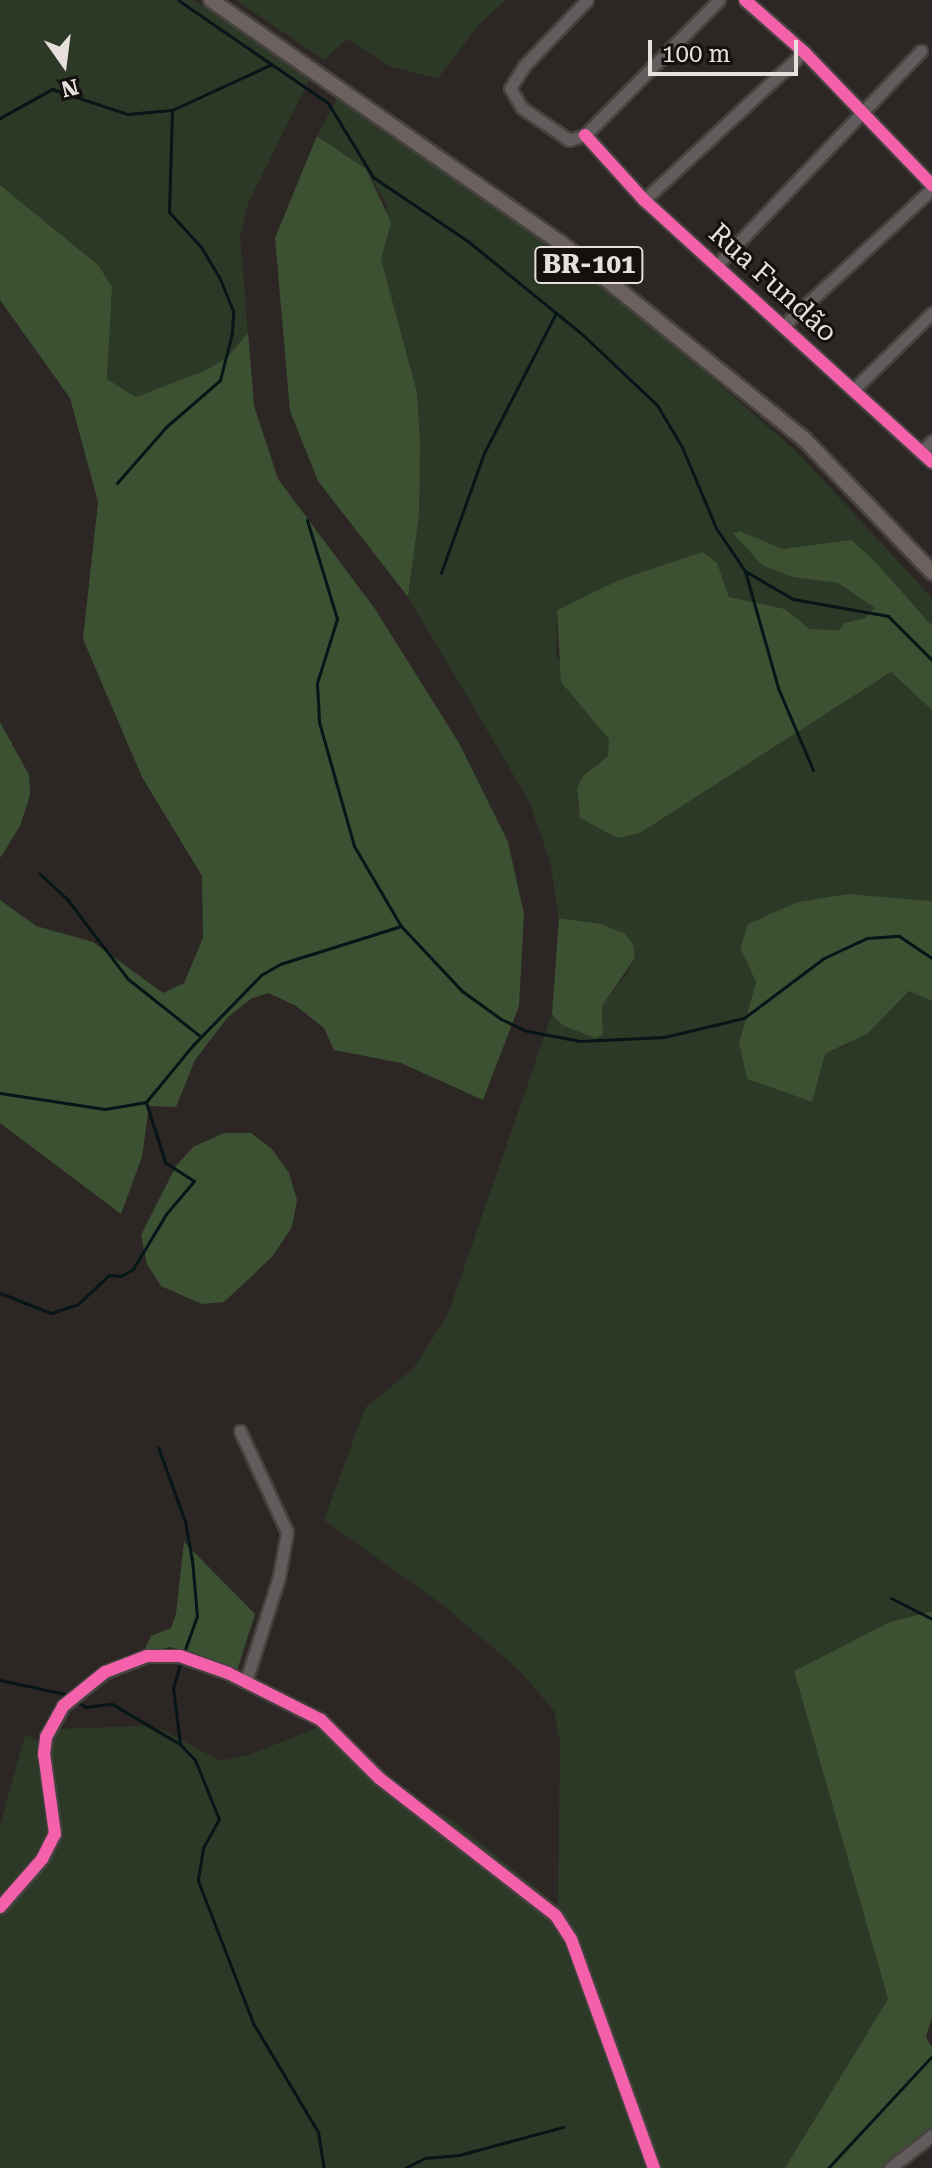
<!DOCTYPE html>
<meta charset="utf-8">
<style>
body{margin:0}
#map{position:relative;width:932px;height:2168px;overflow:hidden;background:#2c2724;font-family:"Roboto Serif",serif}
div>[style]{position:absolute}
.green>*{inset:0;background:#2c3926}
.forest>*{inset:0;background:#3c5132}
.stream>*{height:3px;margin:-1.5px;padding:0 1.5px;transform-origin:1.5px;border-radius:1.5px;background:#061517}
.roads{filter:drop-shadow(2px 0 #47423f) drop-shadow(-2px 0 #47423f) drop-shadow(0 2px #47423f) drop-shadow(0 -2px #47423f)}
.minor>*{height:11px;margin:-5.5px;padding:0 5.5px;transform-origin:5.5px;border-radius:5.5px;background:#625d5c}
.major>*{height:14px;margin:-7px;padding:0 7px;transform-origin:7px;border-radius:7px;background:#6b6260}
.cycleway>*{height:12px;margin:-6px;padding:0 6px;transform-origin:6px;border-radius:6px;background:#f560ab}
span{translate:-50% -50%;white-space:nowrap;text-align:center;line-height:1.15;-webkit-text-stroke:6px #14100e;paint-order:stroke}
.shield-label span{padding:2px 6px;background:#14100e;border:2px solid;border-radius:6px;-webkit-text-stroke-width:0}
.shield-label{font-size:26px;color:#e6dfdc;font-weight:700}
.street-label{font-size:28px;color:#e6dfdc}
.north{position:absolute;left:24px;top:24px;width:80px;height:80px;-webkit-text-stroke:6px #14100e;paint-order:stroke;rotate:166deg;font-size:22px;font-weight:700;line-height:32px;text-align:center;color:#e6dfdc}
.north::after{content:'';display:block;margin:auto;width:28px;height:36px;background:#e6dfdc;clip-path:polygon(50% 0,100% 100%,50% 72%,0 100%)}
.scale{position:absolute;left:648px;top:40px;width:150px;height:36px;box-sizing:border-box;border:4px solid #e6dfdc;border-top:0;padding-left:10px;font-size:24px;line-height:28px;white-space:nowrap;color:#e6dfdc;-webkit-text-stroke:6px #14100e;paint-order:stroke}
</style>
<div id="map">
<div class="green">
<div style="clip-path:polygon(0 0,194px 0,310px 78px,249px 201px,240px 235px,248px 333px,227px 358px,204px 371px,136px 397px,107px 379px,109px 346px,98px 265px,0 185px)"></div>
<div style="clip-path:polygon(236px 0,506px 0,481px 22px,438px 78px,391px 67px,347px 39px,324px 60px)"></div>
<div style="clip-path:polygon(338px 97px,530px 226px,637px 313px,795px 450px,932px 598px,932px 626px,901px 592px,828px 546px,783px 549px,740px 531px,792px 577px,838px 583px,876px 608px,865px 618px,844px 623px,840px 630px,810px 629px,785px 609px,729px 597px,702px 552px,621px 579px,557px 610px,556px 655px,585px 708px,609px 739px,608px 756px,583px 776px,577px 788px,578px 810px,618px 838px,640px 833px,891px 672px,932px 710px,932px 901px,849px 894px,740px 948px,756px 982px,739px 1043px,747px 1079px,811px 1102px,825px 1054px,851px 1043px,909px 991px,932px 1001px,932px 1611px,890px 1622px,794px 1671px,888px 1999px,785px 2168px,0 2168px,0 1826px,25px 1735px,40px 1741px,56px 1729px,142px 1726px,163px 1730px,220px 1761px,251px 1754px,334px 1721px,341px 1739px,370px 1770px,452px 1820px,558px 1906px,560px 1741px,554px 1711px,519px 1670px,443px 1605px,324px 1520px,365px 1408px,413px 1369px,448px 1314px,552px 1014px,562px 1025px,603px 1035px,602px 1006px,628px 972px,635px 958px,633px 944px,624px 933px,602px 924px,559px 918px,550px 861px,529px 801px,408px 597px,419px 515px,417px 392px,381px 259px,387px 205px,366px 169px,317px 136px)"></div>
</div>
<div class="forest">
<div style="clip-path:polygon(317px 136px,366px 169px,391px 222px,381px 259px,417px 392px,420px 444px,419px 515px,408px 597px,318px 481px,290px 411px,275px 238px)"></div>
<div style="clip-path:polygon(0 185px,98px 265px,112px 287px,107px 379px,136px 397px,204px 371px,227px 358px,248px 333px,254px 406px,278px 479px,375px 609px,459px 743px,508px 842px,524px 914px,519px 1006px,483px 1100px,401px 1063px,334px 1050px,324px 1028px,296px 1006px,269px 993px,252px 998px,228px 1017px,195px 1060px,176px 1107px,149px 1106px,142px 1157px,121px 1214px,0 1123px,0 900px,36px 926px,93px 942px,163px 993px,184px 983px,203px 938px,202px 876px,142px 777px,83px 639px,98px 502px,70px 398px,0 300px)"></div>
<div style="clip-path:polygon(740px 531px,783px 549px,851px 540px,872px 558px,932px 626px,932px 710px,891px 672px,640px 833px,618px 838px,580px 818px,577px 788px,583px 776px,608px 756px,609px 739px,561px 682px,557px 610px,621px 579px,702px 552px,717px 563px,729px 597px,785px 609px,810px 629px,840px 630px,844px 623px,865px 618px,875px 608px,838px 583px,792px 577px,762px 565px,733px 533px)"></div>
<div style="clip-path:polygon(0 722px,29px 775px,30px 795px,20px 826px,0 858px)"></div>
<div style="clip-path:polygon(849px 894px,932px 901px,932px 1001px,909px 991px,867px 1034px,825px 1054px,812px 1102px,747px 1079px,739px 1043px,756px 982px,740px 948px,748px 924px,798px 902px)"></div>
<div style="clip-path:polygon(559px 918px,601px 924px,624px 933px,633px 944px,635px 958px,602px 1006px,603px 1035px,595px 1038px,562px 1025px,552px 1014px)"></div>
<div style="clip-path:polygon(224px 1133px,251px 1133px,272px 1149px,289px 1173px,297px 1200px,292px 1227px,272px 1257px,224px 1302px,202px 1304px,161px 1286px,147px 1264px,141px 1235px,176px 1166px,193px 1147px)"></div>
<div style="clip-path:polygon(184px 1542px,255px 1614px,236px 1674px,171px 1647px,143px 1653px,151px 1636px,171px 1628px,176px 1614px)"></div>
<div style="clip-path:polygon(932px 1611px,932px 2017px,926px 2037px,932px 2048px,932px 2141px,899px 2168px,785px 2168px,888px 1999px,794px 1671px,890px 1622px)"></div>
</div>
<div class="stream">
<div style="left:178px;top:0;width:182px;rotate:34.5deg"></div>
<div style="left:328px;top:103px;width:87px;rotate:58.7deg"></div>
<div style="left:373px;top:177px;width:116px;rotate:34.1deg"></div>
<div style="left:469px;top:242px;width:147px;rotate:39.2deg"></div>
<div style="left:583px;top:335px;width:102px;rotate:43.4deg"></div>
<div style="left:657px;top:405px;width:49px;rotate:59.2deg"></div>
<div style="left:682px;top:447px;width:88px;rotate:67.2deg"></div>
<div style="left:716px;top:528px;width:52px;rotate:56deg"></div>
<div style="left:745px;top:571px;width:56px;rotate:30.3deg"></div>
<div style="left:793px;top:599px;width:97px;rotate:10.1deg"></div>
<div style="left:888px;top:616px;width:62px;rotate:45deg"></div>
<div style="left:0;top:118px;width:60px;rotate:-29.1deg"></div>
<div style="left:52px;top:89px;width:79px;rotate:18.4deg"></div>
<div style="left:127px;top:114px;width:45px;rotate:-5.1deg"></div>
<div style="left:172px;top:110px;width:108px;rotate:-24.7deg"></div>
<div style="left:117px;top:483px;width:74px;rotate:-48.8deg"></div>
<div style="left:166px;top:427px;width:72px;rotate:-41deg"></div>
<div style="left:220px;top:380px;width:49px;rotate:-75.7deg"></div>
<div style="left:232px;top:333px;width:22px;rotate:-87deg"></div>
<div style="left:233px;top:311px;width:37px;rotate:-112deg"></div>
<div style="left:219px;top:277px;width:35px;rotate:-121deg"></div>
<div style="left:201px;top:247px;width:47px;rotate:-132.4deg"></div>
<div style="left:169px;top:212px;width:102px;rotate:-88.3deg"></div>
<div style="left:307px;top:520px;width:103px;rotate:73.1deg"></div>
<div style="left:337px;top:619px;width:67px;rotate:107.4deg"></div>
<div style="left:317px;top:683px;width:39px;rotate:87deg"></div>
<div style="left:319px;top:722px;width:129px;rotate:74.2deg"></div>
<div style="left:354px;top:846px;width:93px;rotate:59.6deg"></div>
<div style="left:401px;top:926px;width:89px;rotate:46.8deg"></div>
<div style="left:462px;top:991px;width:48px;rotate:35.7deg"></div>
<div style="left:501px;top:1019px;width:29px;rotate:25deg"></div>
<div style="left:527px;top:1031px;width:54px;rotate:10.7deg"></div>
<div style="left:580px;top:1041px;width:84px;rotate:-2.7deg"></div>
<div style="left:664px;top:1037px;width:82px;rotate:-13.4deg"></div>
<div style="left:744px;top:1018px;width:100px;rotate:-36.9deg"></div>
<div style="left:824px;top:958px;width:47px;rotate:-24.9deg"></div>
<div style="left:867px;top:938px;width:32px;rotate:-4deg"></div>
<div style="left:899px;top:936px;width:40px;rotate:34deg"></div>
<div style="left:745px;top:571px;width:122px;rotate:74.2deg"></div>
<div style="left:778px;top:688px;width:89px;rotate:66.9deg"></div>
<div style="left:441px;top:573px;width:127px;rotate:-70.3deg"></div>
<div style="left:484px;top:453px;width:157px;rotate:-62.8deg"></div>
<div style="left:39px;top:873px;width:38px;rotate:43deg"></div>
<div style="left:67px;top:899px;width:101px;rotate:52.7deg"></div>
<div style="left:128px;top:979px;width:92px;rotate:38.4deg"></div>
<div style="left:0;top:1093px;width:106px;rotate:8.7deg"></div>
<div style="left:105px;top:1109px;width:42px;rotate:-9.7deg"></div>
<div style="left:146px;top:1102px;width:74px;rotate:-50.5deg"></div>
<div style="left:193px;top:1045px;width:98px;rotate:-45.8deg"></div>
<div style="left:261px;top:975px;width:22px;rotate:-30deg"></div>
<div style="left:280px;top:964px;width:127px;rotate:-17.4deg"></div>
<div style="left:0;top:1293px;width:55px;rotate:21.4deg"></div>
<div style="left:51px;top:1313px;width:28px;rotate:-18deg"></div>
<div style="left:78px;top:1304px;width:42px;rotate:-43.1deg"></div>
<div style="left:109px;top:1275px;width:12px;rotate:5deg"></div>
<div style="left:121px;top:1276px;width:14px;rotate:-30deg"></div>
<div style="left:133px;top:1269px;width:64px;rotate:-59deg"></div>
<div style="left:166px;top:1214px;width:43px;rotate:-49.7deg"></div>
<div style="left:194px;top:1181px;width:35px;rotate:-147deg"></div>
<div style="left:165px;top:1162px;width:63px;rotate:-107.6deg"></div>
<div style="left:158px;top:1447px;width:79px;rotate:70deg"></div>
<div style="left:185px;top:1521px;width:39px;rotate:80deg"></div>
<div style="left:192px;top:1559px;width:57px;rotate:85deg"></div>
<div style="left:197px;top:1616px;width:41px;rotate:109.7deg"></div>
<div style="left:891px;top:1598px;width:46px;rotate:27.1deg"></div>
<div style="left:0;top:1680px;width:72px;rotate:12.1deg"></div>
<div style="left:76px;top:1701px;width:12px;rotate:31deg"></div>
<div style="left:86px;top:1707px;width:26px;rotate:-7deg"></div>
<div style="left:112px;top:1704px;width:79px;rotate:30.5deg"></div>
<div style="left:180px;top:1744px;width:22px;rotate:47deg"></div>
<div style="left:195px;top:1760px;width:64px;rotate:67.9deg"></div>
<div style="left:219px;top:1819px;width:33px;rotate:119deg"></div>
<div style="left:203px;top:1848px;width:33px;rotate:99deg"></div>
<div style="left:198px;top:1881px;width:152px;rotate:68.8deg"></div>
<div style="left:253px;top:2023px;width:127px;rotate:59.2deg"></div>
<div style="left:318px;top:2132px;width:36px;rotate:81deg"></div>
<div style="left:180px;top:1744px;width:56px;rotate:-97.1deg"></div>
<div style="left:173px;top:1688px;width:27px;rotate:-73deg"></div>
<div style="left:405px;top:2168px;width:22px;rotate:-27deg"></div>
<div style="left:425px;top:2158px;width:34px;rotate:-5deg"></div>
<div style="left:459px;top:2155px;width:108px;rotate:-15.1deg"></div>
<div style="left:828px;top:2168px;width:153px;rotate:-47.1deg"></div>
</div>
<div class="roads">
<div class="minor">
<div style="left:587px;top:0;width:91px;rotate:133.7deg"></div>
<div style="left:524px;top:66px;width:26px;rotate:122deg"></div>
<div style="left:510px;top:88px;width:23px;rotate:59deg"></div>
<div style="left:522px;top:108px;width:57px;rotate:34.2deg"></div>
<div style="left:569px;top:140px;width:17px;rotate:-17deg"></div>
<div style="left:585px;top:135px;width:190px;rotate:-45.2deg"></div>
<div style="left:745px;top:0;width:79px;rotate:41.4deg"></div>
<div style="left:804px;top:52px;width:185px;rotate:46.1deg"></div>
<div style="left:585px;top:135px;width:88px;rotate:47.8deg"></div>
<div style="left:644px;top:200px;width:389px;rotate:42.3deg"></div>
<div style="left:644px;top:200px;width:218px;rotate:-42.8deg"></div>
<div style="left:717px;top:265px;width:296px;rotate:-46.4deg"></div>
<div style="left:785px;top:324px;width:200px;rotate:-42.6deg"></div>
<div style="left:854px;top:389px;width:109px;rotate:-44.3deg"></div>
<div style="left:921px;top:452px;width:16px;rotate:-45deg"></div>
<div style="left:240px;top:1431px;width:111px;rotate:65deg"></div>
<div style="left:287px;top:1532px;width:46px;rotate:100.1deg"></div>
<div style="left:279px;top:1577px;width:109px;rotate:107.6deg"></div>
<div style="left:0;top:1907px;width:64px;rotate:-48.8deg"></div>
<div style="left:42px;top:1859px;width:28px;rotate:-63deg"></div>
<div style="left:55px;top:1834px;width:81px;rotate:-97.8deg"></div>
<div style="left:44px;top:1754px;width:17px;rotate:-83deg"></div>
<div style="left:46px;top:1737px;width:35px;rotate:-61deg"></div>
<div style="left:63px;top:1706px;width:54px;rotate:-39deg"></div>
<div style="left:105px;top:1672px;width:45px;rotate:-20.9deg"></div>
<div style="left:147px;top:1656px;width:33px"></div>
<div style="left:180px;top:1656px;width:51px;rotate:19.5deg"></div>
<div style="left:228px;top:1673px;width:104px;rotate:26.8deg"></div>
<div style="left:321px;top:1720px;width:82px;rotate:45deg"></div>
<div style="left:379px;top:1778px;width:224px;rotate:37.9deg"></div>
<div style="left:556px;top:1916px;width:27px;rotate:57deg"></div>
<div style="left:571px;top:1939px;width:244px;rotate:70.1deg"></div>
<div style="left:890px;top:2168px;width:53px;rotate:-38.2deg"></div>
</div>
<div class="major">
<div style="left:211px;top:0;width:426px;rotate:34.8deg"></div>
<div style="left:561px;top:243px;width:312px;rotate:38.9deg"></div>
<div style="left:804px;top:439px;width:185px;rotate:46.1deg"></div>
</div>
</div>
<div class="cycleway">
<div style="left:745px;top:0;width:79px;rotate:41.4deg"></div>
<div style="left:804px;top:52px;width:185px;rotate:46.1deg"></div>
<div style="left:585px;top:135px;width:88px;rotate:47.8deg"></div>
<div style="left:644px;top:200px;width:389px;rotate:42.3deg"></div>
<div style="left:0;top:1907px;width:64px;rotate:-48.8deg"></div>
<div style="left:42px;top:1859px;width:28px;rotate:-63deg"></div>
<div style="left:55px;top:1834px;width:81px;rotate:-97.8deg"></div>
<div style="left:44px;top:1754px;width:17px;rotate:-83deg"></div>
<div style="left:46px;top:1737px;width:35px;rotate:-61deg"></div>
<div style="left:63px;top:1706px;width:54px;rotate:-39deg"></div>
<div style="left:105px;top:1672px;width:45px;rotate:-20.9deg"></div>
<div style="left:147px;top:1656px;width:33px"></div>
<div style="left:180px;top:1656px;width:51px;rotate:19.5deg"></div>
<div style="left:228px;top:1673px;width:104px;rotate:26.8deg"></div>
<div style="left:321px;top:1720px;width:82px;rotate:45deg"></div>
<div style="left:379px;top:1778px;width:224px;rotate:37.9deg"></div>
<div style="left:556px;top:1916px;width:27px;rotate:57deg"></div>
<div style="left:571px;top:1939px;width:244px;rotate:70.1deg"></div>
</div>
<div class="shield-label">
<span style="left:589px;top:265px">BR-101</span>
</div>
<div class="street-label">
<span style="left:773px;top:283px;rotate:42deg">Rua Fundão</span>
</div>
<div class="north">N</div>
<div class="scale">100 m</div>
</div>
